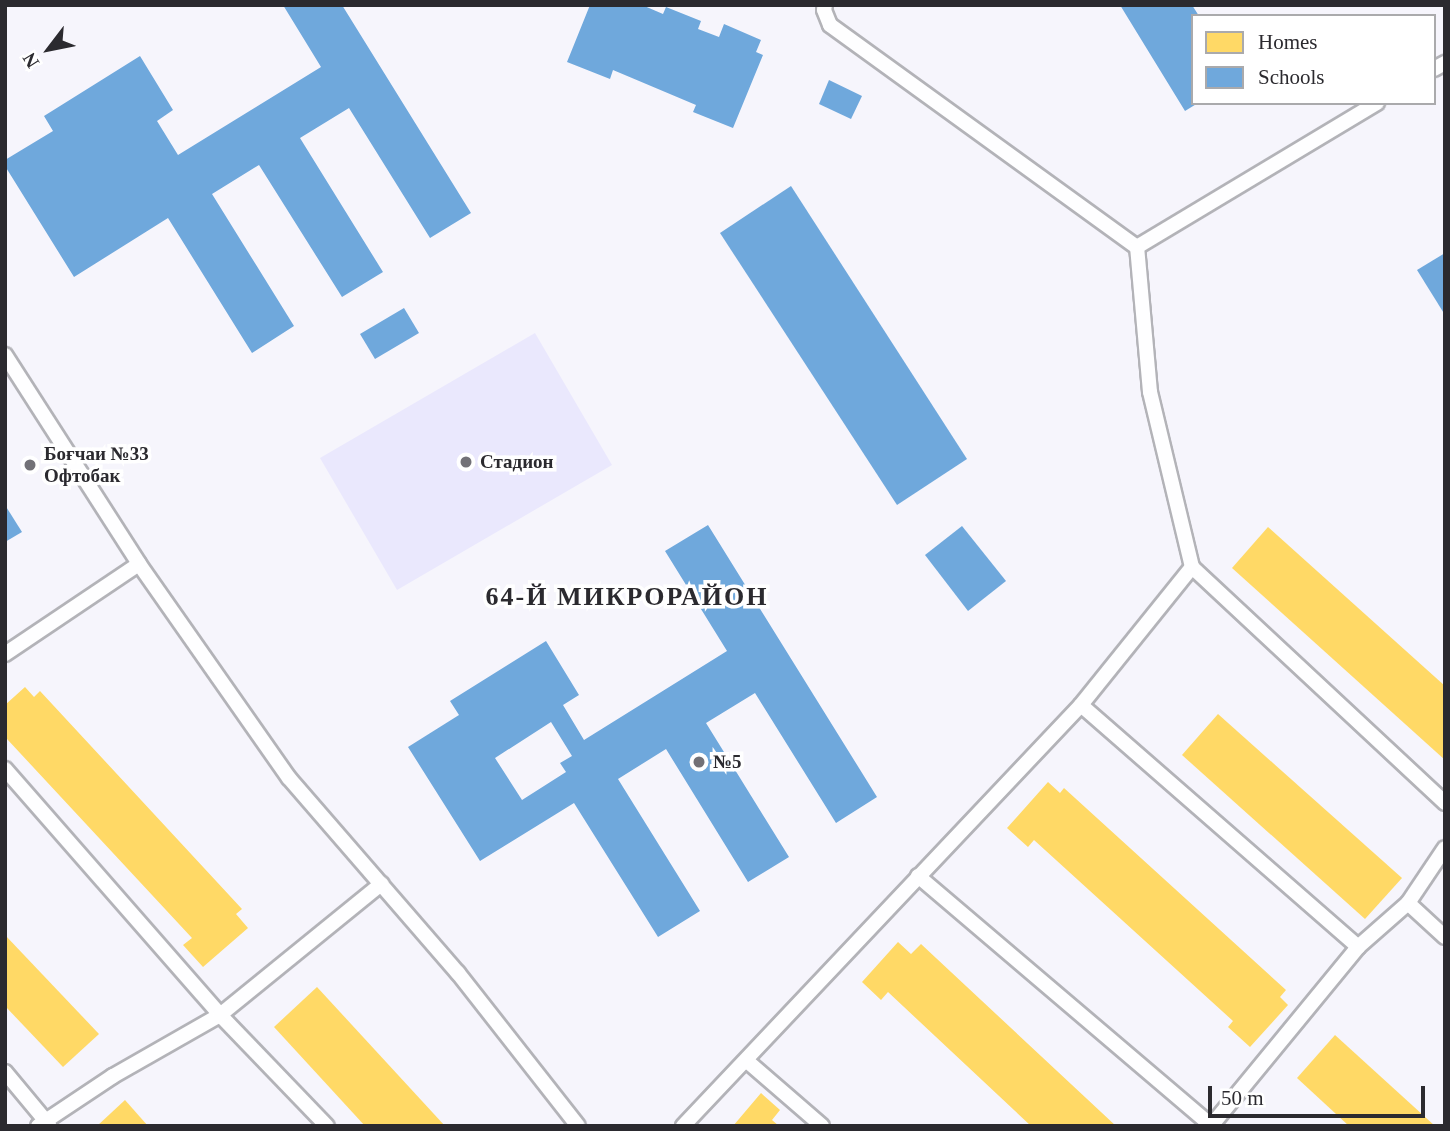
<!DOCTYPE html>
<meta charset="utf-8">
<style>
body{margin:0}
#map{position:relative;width:1450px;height:1131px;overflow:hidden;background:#f6f5fc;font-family:Georgia,serif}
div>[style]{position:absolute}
.green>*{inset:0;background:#eae8fd}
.homes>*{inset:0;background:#ffd966}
.schools>*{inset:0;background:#6fa8dc}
.roads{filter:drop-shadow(2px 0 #b3b3b8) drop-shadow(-2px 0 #b3b3b8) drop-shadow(0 2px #b3b3b8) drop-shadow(0 -2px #b3b3b8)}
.lane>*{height:14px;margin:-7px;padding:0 7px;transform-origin:7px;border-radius:7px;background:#fefeff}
.dots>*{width:19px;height:19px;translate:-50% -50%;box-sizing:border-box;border:4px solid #fff;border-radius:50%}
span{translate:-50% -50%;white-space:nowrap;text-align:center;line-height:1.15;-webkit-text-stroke:7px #fff;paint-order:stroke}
.poi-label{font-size:19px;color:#2b2a2f;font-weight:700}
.left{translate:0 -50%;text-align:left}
.district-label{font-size:26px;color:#2b2a2f;font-weight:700;letter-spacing:2px}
.frame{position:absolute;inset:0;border:7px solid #2b2a2f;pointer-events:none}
.legend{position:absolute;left:1191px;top:14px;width:245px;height:91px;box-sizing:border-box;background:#fff;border:2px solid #aaaaac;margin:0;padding:9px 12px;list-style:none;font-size:21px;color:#2b2a2f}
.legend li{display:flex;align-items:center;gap:14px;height:35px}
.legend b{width:35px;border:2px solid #aaaaac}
.north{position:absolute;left:14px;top:14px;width:70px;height:70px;-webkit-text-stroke:5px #fff;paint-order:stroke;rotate:238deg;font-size:19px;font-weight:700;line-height:28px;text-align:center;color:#2b2a2f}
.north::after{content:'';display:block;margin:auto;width:24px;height:32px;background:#2b2a2f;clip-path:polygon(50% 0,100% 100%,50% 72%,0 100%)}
.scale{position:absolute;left:1208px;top:1086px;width:217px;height:32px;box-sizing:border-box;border:4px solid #2b2a2f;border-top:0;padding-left:9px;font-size:21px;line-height:24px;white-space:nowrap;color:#2b2a2f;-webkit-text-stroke:5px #fff;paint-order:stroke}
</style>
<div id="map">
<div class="green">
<div style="clip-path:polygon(535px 333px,612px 465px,397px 590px,320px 458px)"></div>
</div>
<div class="homes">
<div style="clip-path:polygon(1268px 527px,1445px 686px,1445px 760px,1232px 568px)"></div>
<div style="clip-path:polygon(25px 687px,34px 697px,40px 691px,242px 909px,236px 914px,248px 928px,203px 967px,183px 945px,192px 938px,7px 739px,5px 741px,5px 705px)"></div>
<div style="clip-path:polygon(1218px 714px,1402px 878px,1365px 919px,1182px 755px)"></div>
<div style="clip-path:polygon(1048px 782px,1060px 793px,1064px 788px,1286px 990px,1280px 997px,1288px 1005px,1250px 1047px,1228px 1027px,1233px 1021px,1034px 840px,1028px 847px,1007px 828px)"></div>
<div style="clip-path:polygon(5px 935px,99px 1034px,63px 1067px,5px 1006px)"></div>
<div style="clip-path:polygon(898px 942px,911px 954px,921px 944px,1116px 1126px,1031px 1126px,888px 992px,881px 1000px,862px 982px)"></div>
<div style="clip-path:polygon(317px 987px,445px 1126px,365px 1126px,274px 1027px)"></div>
<div style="clip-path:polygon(1335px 1035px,1435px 1126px,1349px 1126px,1297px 1078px)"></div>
<div style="clip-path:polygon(761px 1093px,780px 1110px,772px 1120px,779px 1126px,733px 1126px)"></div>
<div style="clip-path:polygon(125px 1100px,148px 1126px,97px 1126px)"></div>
</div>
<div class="schools">
<div style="clip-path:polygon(283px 5px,342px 5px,471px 213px,430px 238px,349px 108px,300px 138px,383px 272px,342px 297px,259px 165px,212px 194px,294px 326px,252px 353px,168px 218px,74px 277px,5px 166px,5px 160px,53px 131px,44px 116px,140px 56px,173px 110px,157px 121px,178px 155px,321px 67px)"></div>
<div style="clip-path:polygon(590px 5px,642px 5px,663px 14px,666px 7px,701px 21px,698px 29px,719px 37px,724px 24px,761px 40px,756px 52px,763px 55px,733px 128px,693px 112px,696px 105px,613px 70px,610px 79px,567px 62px)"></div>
<div style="clip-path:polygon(1120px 5px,1192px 5px,1199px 16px,1193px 16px,1193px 103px,1198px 103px,1185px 111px)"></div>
<div style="clip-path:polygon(829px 80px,862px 96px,851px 119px,819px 104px)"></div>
<div style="clip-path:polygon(791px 186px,967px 459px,897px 505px,720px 233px)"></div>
<div style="clip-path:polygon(1445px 253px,1445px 315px,1417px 270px)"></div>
<div style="clip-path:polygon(404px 308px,419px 333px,375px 359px,360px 334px)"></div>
<div style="clip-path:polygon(5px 505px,22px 532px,5px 542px)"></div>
<div style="clip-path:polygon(evenodd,708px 525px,877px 797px,836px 823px,755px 693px,706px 723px,789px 857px,748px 882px,666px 749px,618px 779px,700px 911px,658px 937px,574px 803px,480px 861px,408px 747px,459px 715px,450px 701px,546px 641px,579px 695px,563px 705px,584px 740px,727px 651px,665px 551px,708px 525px,551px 722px,572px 756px,560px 763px,566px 772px,522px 800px,495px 758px,551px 722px)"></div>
<div style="clip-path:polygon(962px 526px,1006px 581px,968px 611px,925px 555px)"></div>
</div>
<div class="roads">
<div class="lane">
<div style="left:825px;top:5px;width:5px;rotate:101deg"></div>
<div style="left:824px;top:10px;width:16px;rotate:68deg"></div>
<div style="left:830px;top:25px;width:379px;rotate:35.9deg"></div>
<div style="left:1434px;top:69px;width:13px;rotate:-29deg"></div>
<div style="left:5px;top:355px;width:248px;rotate:57.3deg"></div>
<div style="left:139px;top:564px;width:261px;rotate:55deg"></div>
<div style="left:289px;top:778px;width:258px;rotate:49.1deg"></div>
<div style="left:458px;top:973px;width:194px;rotate:51.9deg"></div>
<div style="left:1192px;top:567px;width:346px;rotate:43deg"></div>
<div style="left:5px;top:654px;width:161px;rotate:-33.9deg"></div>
<div style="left:1081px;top:705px;width:368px;rotate:41.1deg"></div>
<div style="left:5px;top:769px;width:327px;rotate:48.8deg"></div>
<div style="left:220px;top:1015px;width:154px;rotate:46.1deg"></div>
<div style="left:918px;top:876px;width:386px;rotate:40.4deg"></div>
<div style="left:1408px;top:903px;width:50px;rotate:42.6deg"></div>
<div style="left:747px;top:1061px;width:99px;rotate:40.9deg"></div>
<div style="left:5px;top:1072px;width:69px;rotate:50.3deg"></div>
<div style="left:38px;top:1126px;width:90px;rotate:-33.7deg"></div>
<div style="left:113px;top:1076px;width:123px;rotate:-29.7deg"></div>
<div style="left:220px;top:1015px;width:208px;rotate:-39.1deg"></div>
<div style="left:683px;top:1126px;width:579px;rotate:-46.61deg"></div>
<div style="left:1081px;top:705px;width:177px;rotate:-51.2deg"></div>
<div style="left:1192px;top:567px;width:180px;rotate:-103.5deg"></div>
<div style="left:1150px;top:392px;width:146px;rotate:-95.1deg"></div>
<div style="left:1137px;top:247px;width:280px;rotate:-31deg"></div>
<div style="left:1211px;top:1126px;width:232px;rotate:-50.6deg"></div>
<div style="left:1358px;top:947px;width:67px;rotate:-41.3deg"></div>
<div style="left:1408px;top:903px;width:66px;rotate:-56.1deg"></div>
</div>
</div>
<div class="dots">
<div style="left:466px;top:462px;background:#727177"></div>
<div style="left:30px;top:465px;background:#727177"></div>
<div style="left:699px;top:762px;background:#727177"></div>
</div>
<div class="poi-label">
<span class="left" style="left:44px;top:465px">Боғчаи №33<br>Офтобак</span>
<span class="left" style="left:480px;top:462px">Стадион</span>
<span class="left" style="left:713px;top:762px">№5</span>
</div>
<div class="district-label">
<span style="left:627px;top:597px">64-Й МИКРОРАЙОН</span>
</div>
<div class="frame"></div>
<ul class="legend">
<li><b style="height:19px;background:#ffd966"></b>Homes</li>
<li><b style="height:19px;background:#6fa8dc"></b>Schools</li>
</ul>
<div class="north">N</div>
<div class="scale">50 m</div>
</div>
